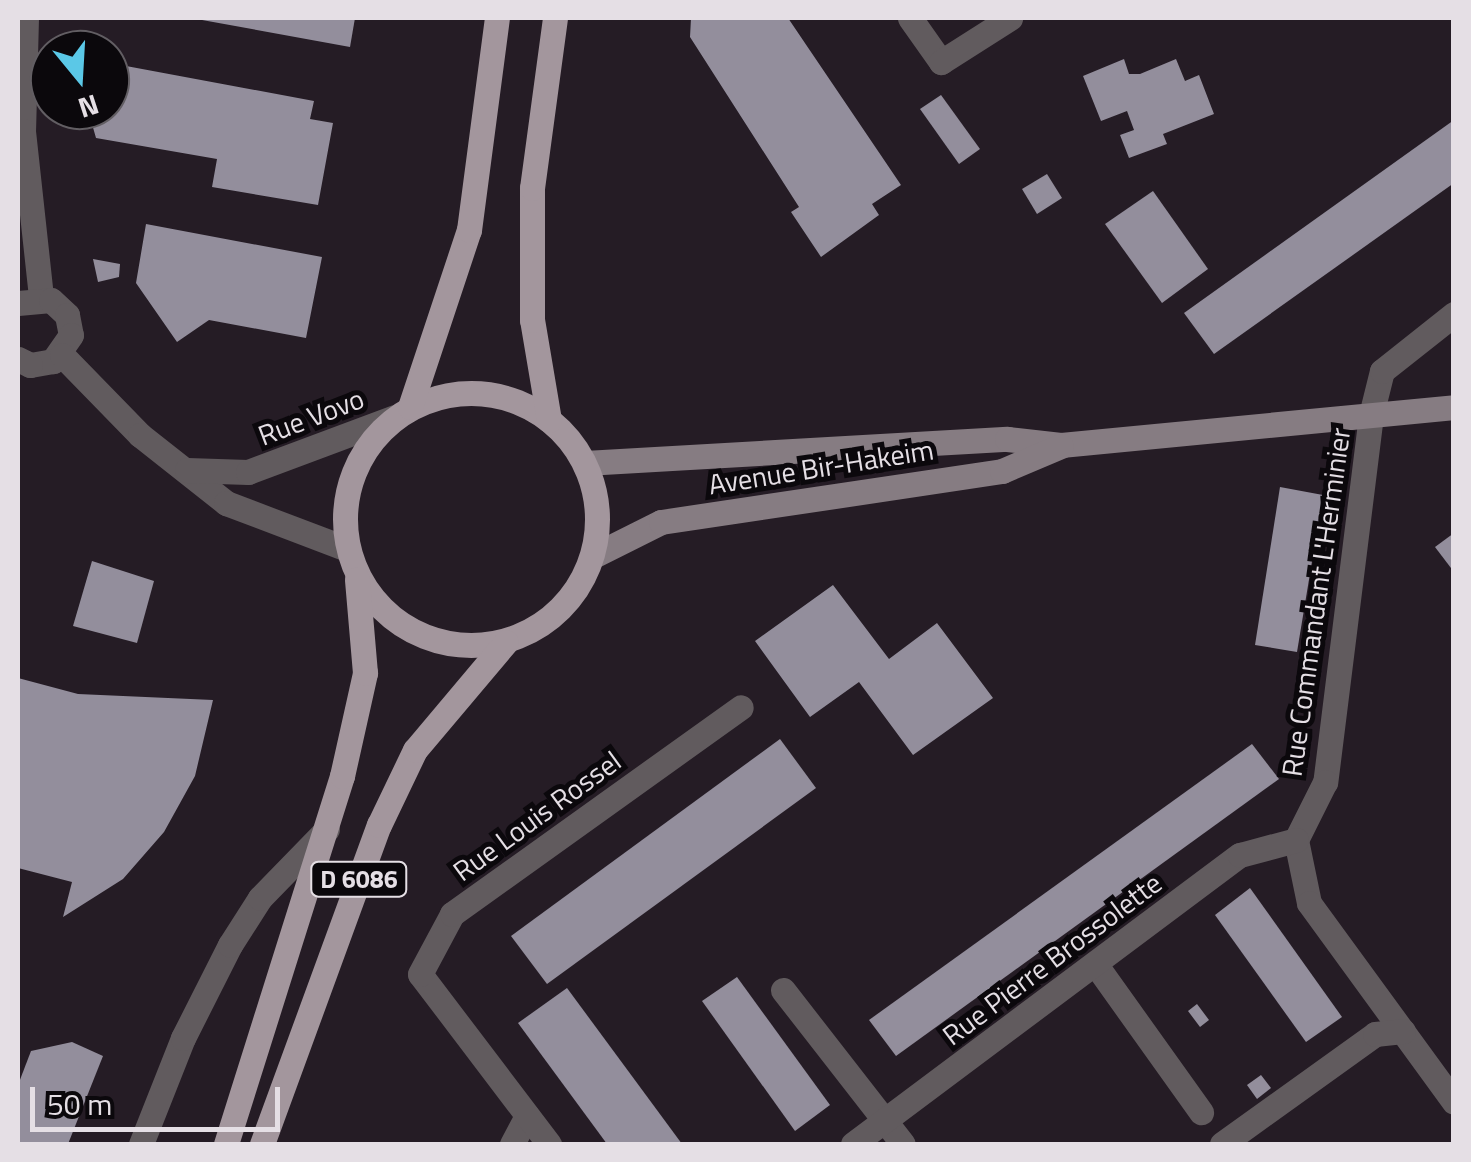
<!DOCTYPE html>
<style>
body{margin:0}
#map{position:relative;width:1471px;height:1162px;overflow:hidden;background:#251c25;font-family:"Titillium Web",sans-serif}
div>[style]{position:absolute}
.building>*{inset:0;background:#938e9c}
.minor>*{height:25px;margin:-12.5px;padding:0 12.5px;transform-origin:12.5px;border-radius:12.5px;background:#615b5e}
.tertiary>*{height:25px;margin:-12.5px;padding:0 12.5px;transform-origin:12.5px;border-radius:12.5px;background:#615b5e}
.secondary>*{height:25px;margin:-12.5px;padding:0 12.5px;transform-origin:12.5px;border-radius:12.5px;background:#867c82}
.primary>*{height:25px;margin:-12.5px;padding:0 12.5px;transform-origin:12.5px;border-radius:12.5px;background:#a3969d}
.primary>.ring{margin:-12.5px;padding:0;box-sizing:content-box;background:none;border:25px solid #a3969d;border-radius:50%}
span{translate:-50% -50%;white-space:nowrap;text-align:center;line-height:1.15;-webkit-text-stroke:10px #0b080c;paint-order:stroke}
.shield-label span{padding:2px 8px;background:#0b080c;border:2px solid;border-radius:8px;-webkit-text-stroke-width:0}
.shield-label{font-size:25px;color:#e5dfe5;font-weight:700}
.street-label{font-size:28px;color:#e5dfe5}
.frame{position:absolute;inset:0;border:20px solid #e5dfe5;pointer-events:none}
.north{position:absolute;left:30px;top:30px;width:100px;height:100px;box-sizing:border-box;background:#0b080c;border:2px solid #625e63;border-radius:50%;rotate:162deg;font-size:28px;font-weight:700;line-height:40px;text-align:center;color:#e5dfe5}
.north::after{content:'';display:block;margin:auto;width:35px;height:45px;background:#5bc8e7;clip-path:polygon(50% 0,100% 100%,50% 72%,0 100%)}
.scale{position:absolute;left:30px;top:1087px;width:250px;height:45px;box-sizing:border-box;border:5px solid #e5dfe5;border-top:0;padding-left:12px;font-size:30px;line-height:35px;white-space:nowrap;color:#e5dfe5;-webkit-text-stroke:8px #0b080c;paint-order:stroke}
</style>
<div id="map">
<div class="building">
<div style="clip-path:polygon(191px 18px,355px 18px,350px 47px)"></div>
<div style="clip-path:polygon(691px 18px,788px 18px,901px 185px,872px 204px,879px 215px,821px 257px,791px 212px,799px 207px,690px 37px)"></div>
<div style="clip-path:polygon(1124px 59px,1129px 74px,1140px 74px,1176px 59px,1185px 81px,1199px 75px,1214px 114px,1163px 134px,1167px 144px,1129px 158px,1120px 135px,1134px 130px,1127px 111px,1101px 121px,1083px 76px)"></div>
<div style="clip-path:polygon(110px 63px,314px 101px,310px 119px,333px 123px,318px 205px,212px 187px,217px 159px,96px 138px,88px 110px,110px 110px)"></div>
<div style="clip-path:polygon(941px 95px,980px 149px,959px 164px,920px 109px)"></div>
<div style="clip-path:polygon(1454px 120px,1454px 183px,1214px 354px,1184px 313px)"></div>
<div style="clip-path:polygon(1047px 174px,1062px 198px,1037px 214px,1022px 189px)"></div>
<div style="clip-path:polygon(1153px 191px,1208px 269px,1162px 303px,1105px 224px)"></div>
<div style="clip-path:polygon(146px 224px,322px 257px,306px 338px,209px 320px,177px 342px,136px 283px)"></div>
<div style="clip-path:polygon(93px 259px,120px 264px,119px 277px,98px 282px)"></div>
<div style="clip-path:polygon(1280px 487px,1323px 495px,1297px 652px,1255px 645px)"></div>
<div style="clip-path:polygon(1454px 533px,1454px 572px,1435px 547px)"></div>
<div style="clip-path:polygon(92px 561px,154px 581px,137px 643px,73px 626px)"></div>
<div style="clip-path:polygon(833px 585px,889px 659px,937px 623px,993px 698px,913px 755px,859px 682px,810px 717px,755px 641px)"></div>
<div style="clip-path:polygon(18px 678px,78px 694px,213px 700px,195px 776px,164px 832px,123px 879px,63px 917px,72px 882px,18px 868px)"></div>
<div style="clip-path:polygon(780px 739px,816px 788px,547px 984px,511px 936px)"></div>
<div style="clip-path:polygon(1252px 744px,1279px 779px,896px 1056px,869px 1020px)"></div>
<div style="clip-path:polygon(1250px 888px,1342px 1017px,1306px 1042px,1215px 915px)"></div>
<div style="clip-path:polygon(737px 977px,830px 1105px,795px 1131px,702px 1001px)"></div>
<div style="clip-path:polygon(567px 988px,682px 1144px,607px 1144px,518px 1023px)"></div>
<div style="clip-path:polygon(1197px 1004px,1209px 1020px,1200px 1027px,1188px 1011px)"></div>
<div style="clip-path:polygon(72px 1042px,103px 1056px,68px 1144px,18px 1144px,18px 1085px,31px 1051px)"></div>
<div style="clip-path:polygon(1261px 1075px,1271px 1088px,1257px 1099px,1247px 1085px)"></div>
</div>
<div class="minor">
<div style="left:26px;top:18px;width:113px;rotate:91.5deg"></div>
<div style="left:23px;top:131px;width:167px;rotate:83.8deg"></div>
<div style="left:910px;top:18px;width:54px;rotate:54.8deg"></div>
<div style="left:941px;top:62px;width:82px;rotate:-32.5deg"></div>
<div style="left:18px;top:303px;width:33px;rotate:-5deg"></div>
<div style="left:51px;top:300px;width:22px;rotate:43deg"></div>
<div style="left:67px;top:315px;width:20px;rotate:79deg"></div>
<div style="left:71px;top:335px;width:32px;rotate:125deg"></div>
<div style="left:53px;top:361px;width:23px;rotate:170deg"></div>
<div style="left:30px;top:365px;width:13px;rotate:-153deg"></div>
<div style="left:62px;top:355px;width:112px;rotate:45.7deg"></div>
<div style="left:140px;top:435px;width:110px;rotate:38.3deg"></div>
<div style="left:226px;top:503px;width:129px;rotate:20.8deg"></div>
<div style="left:1371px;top:415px;width:370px;rotate:97.1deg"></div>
<div style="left:1325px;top:782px;width:65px;rotate:116.6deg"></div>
<div style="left:1296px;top:840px;width:64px;rotate:78.3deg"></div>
<div style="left:1309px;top:903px;width:246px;rotate:53.9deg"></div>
<div style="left:187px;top:470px;width:61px;rotate:1.9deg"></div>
<div style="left:248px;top:472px;width:157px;rotate:-20.5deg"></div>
<div style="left:1096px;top:965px;width:181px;rotate:54.5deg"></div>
<div style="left:783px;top:990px;width:195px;rotate:52.1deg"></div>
<div style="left:141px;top:1144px;width:114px;rotate:-68.4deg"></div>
<div style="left:183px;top:1038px;width:104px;rotate:-63.2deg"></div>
<div style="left:230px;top:945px;width:56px;rotate:-57.4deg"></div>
<div style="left:260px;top:898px;width:96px;rotate:-45.8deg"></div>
<div style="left:512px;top:1144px;width:32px;rotate:-62deg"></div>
<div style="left:549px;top:1144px;width:213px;rotate:-127.2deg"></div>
<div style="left:420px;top:974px;width:68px;rotate:-61.9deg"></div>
<div style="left:452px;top:914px;width:355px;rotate:-35.6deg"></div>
<div style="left:853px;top:1144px;width:483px;rotate:-36.8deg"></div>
<div style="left:1240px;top:855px;width:58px;rotate:-15deg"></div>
<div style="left:1222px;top:1144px;width:188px;rotate:-35.7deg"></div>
<div style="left:1375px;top:1034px;width:28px;rotate:-6deg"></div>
</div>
<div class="tertiary">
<div style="left:1371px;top:415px;width:45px;rotate:-76deg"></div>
<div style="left:1382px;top:371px;width:92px;rotate:-38.4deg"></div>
</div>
<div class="secondary">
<div style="left:585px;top:463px;width:423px;rotate:-3.3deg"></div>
<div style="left:1007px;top:439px;width:54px;rotate:6.3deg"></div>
<div style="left:1061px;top:445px;width:395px;rotate:-5.5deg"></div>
<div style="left:593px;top:556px;width:76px;rotate:-26.6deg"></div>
<div style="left:661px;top:522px;width:345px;rotate:-8.5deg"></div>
<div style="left:1002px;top:471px;width:64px;rotate:-23deg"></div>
</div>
<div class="primary">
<div class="ring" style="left:345px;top:393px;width:227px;height:227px"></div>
<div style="left:410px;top:407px;width:187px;rotate:-71.6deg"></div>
<div style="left:469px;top:230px;width:214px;rotate:-82.5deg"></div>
<div style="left:549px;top:420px;width:101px;rotate:-99.6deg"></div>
<div style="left:532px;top:320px;width:132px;rotate:-90deg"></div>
<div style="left:532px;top:188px;width:172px;rotate:-82.3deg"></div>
<div style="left:226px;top:1144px;width:386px;rotate:-72.5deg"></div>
<div style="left:342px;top:776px;width:106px;rotate:-77.4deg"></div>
<div style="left:365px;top:673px;width:94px;rotate:-94.9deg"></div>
<div style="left:262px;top:1144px;width:340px;rotate:-69.9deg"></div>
<div style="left:379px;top:825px;width:83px;rotate:-64.4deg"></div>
<div style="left:415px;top:750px;width:141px;rotate:-49.9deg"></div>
</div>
<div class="shield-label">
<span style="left:359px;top:879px">D 6086</span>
</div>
<div class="street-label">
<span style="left:311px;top:417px;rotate:-21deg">Rue Vovo</span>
<span style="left:821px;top:467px;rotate:-9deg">Avenue Bir-Hakeim</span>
<span style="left:1316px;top:602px;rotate:-82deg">Rue Commandant L'Herminier</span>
<span style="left:537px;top:816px;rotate:-36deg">Rue Louis Rossel</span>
<span style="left:1052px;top:959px;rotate:-37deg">Rue Pierre Brossolette</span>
</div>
<div class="frame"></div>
<div class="north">N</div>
<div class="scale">50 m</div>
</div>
